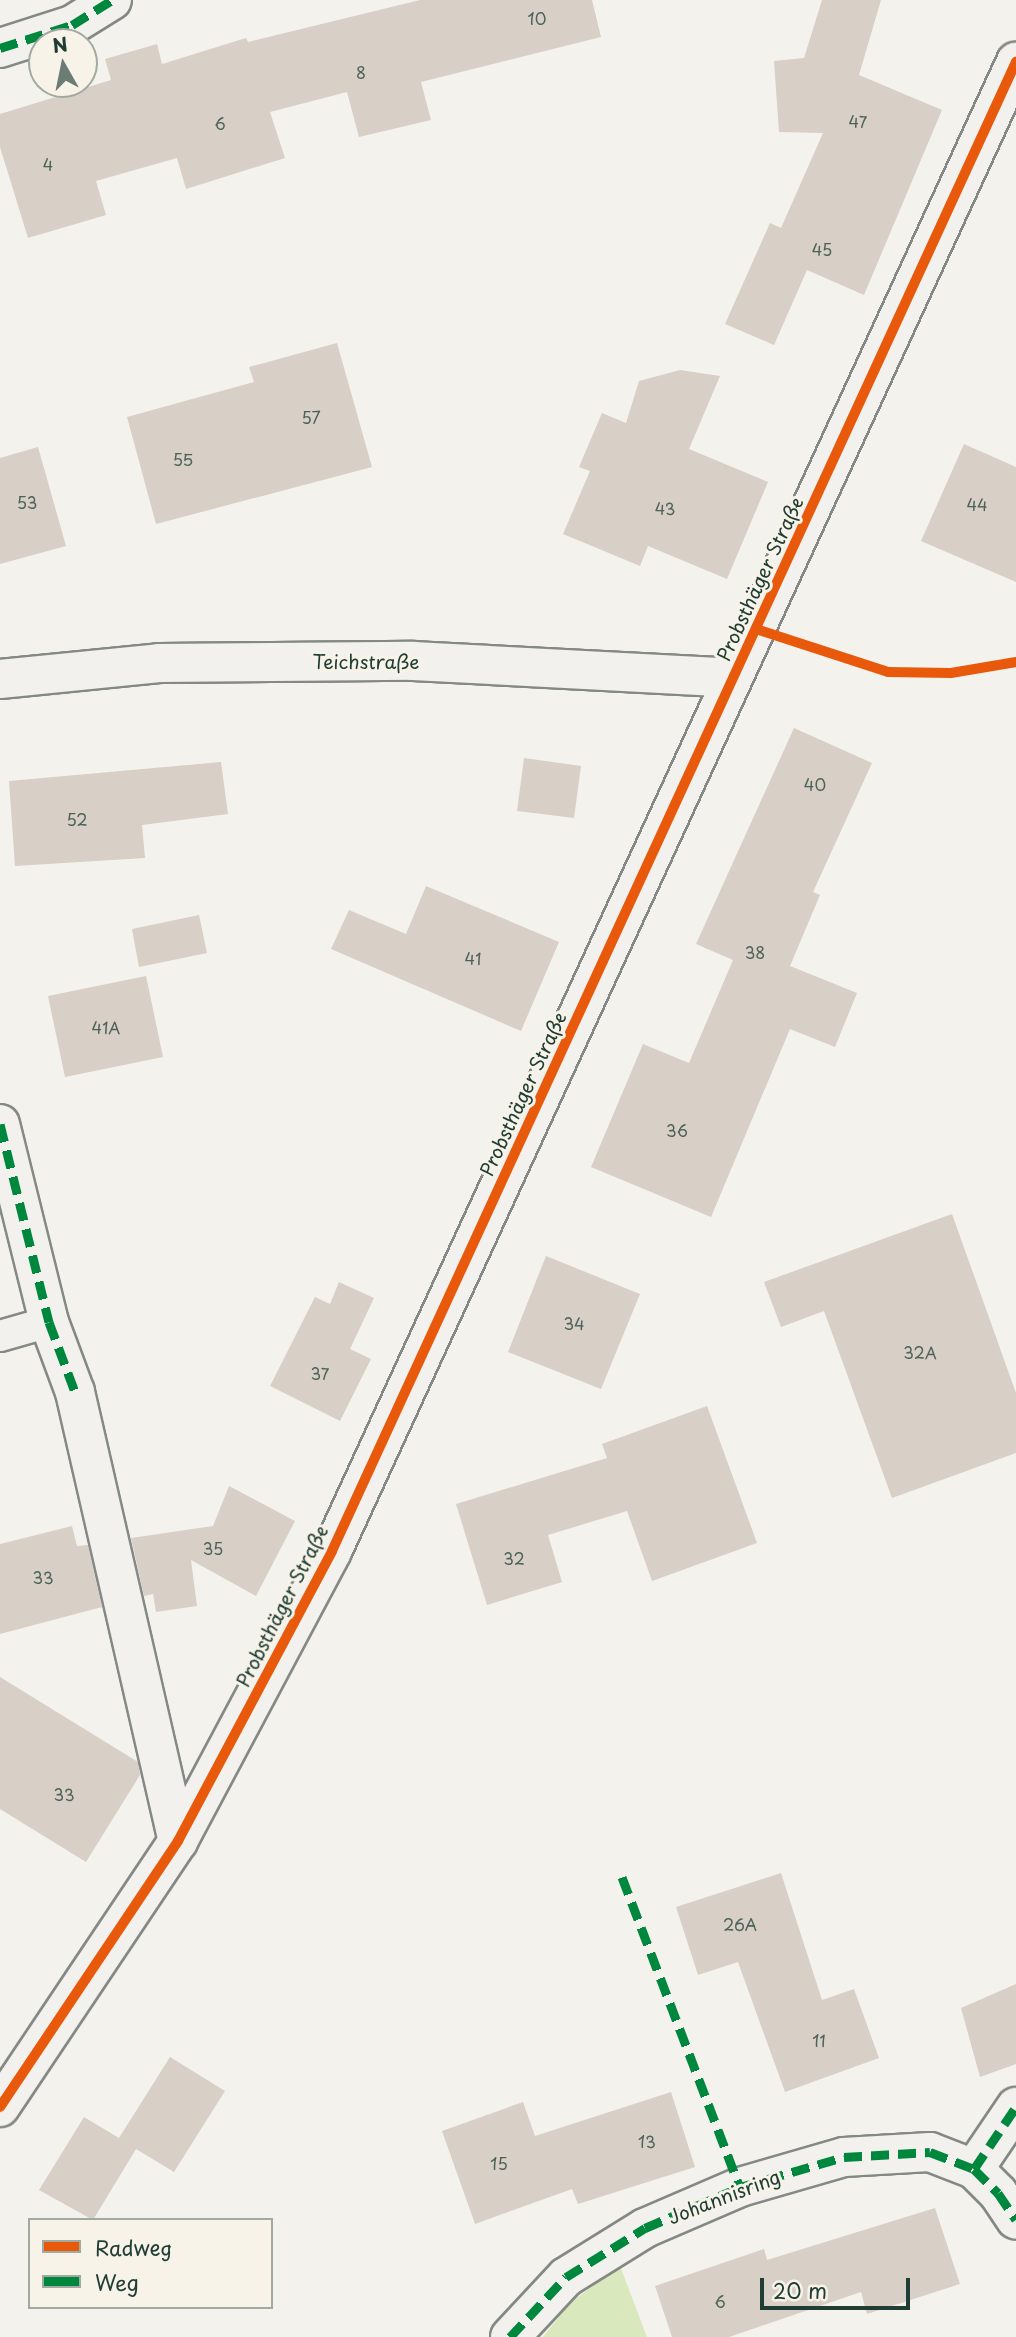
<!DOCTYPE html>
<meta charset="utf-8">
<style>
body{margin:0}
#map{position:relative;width:1016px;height:2337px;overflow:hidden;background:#f4f2ec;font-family:"Playpen Sans",sans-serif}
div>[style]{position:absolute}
.green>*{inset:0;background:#dae8bd}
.building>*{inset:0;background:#d8cfc6}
.roads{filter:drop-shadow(2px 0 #848985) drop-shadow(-2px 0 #848985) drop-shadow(0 2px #848985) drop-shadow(0 -2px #848985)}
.lane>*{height:30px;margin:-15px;padding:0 15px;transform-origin:15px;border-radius:15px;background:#f2f1ed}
.street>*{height:38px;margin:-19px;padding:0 19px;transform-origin:19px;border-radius:19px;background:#f2f1ed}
.quiet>*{height:9px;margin-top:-4.5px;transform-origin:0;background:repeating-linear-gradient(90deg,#00873e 0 18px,transparent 0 27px)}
.cycleway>*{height:10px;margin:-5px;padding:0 5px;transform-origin:5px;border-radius:5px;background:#e8590c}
span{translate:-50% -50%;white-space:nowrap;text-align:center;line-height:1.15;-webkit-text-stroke:6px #f7f3e8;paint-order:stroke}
.number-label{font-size:16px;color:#4d6258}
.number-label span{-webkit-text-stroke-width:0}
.street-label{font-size:19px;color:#1f3d34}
.legend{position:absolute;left:28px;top:2218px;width:245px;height:91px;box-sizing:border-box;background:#f7f3e8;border:2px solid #a1aaa0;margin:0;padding:9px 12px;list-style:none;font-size:21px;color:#1f3d34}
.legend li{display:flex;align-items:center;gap:14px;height:35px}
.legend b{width:35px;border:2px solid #a1aaa0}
.north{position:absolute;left:28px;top:28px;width:70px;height:70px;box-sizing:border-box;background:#f7f3e8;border:2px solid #a1aaa0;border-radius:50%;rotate:351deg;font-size:19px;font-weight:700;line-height:28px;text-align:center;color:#1f3d34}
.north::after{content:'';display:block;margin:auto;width:24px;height:32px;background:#6a7c74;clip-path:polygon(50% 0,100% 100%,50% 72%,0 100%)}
.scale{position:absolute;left:760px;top:2278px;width:150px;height:32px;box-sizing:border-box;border:4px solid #1f3d34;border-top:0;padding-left:9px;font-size:21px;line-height:24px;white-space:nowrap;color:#1f3d34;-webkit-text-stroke:5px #f7f3e8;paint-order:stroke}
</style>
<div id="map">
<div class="green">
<div style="clip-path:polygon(620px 2266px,647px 2337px,543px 2337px,571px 2302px)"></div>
</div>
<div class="building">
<div style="clip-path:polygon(420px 0,592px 0,601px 37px,421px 82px,431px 120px,359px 137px,347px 92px,270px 112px,285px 158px,186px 189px,177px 158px,96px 181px,106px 215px,28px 238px,0 147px,0 114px,111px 80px,105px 59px,157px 44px,162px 64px,246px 38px,248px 42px)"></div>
<div style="clip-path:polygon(822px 0,881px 0,859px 75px,942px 110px,864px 295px,807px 270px,774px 345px,725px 324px,770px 223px,781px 228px,823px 133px,779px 132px,774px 61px,804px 58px)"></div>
<div style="clip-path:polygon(337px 343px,372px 467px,156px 524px,127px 417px,254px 382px,249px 367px)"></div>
<div style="clip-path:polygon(680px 370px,720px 376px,689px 449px,768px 482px,727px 579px,648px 546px,640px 566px,563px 534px,590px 471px,579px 467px,602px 413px,626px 423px,639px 381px)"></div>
<div style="clip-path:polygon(964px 444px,1016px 467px,1016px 582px,921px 541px)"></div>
<div style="clip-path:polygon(38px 447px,66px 546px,0 564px,0 458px)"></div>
<div style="clip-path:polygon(794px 728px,872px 763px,813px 892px,820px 895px,790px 966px,857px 993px,835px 1047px,790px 1029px,711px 1217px,591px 1167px,643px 1044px,689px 1063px,733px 960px,696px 944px)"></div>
<div style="clip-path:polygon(524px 758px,581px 766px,574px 818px,517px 811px)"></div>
<div style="clip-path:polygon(221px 762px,228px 814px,142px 825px,145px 858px,15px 866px,9px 781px)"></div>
<div style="clip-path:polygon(426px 886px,559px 942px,521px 1031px,331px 949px,349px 910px,406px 934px)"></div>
<div style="clip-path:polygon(199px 915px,207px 953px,139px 967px,132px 929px)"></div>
<div style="clip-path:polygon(146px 976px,163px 1057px,65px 1077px,48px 996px)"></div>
<div style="clip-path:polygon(952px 1214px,1016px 1393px,1016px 1453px,892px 1498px,824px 1311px,781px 1327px,764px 1282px)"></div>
<div style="clip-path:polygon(546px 1256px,640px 1294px,601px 1389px,508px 1352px)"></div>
<div style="clip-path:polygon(339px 1282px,374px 1298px,350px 1349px,371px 1359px,340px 1421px,270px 1386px,315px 1297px,330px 1304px)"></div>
<div style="clip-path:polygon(707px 1406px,757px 1543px,652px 1581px,627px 1511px,548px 1535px,562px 1582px,487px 1605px,456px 1504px,607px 1458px,602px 1444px)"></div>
<div style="clip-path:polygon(229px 1486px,295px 1521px,256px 1596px,191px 1560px,197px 1606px,156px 1612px,153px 1594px,144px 1596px,131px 1538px,213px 1526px)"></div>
<div style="clip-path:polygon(72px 1526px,77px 1546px,88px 1545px,102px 1607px,0 1634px,0 1544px)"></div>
<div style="clip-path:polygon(0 1677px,138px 1762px,140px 1775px,86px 1862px,0 1809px)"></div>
<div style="clip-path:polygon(781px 1873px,822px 2000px,854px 1989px,879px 2058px,785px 2092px,738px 1962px,698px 1975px,676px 1907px)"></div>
<div style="clip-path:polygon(1016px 1984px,1016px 2064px,980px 2077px,961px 2008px)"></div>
<div style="clip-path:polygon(170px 2057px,225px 2091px,174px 2172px,136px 2149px,93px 2220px,39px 2190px,84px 2117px,119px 2138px)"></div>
<div style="clip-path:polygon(671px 2092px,695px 2167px,578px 2204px,572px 2189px,475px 2224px,442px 2131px,523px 2102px,535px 2136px)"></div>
<div style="clip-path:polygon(935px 2208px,960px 2284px,867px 2314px,861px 2292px,729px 2337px,672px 2337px,655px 2286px,764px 2249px,767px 2260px)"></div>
</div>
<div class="roads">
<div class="lane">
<div style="left:0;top:1336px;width:51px;rotate:-15.9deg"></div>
</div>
<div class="street">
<div style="left:0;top:48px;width:76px;rotate:-17.7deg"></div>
<div style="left:72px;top:25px;width:47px;rotate:-32deg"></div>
<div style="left:0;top:679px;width:160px;rotate:-5.7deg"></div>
<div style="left:159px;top:663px;width:254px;rotate:-0.5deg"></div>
<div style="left:413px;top:661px;width:320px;rotate:3deg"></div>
<div style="left:0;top:1124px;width:204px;rotate:76.1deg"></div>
<div style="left:49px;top:1322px;width:75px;rotate:69.6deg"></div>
<div style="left:75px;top:1392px;width:461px;rotate:77.1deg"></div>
<div style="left:0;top:2107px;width:320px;rotate:-56.2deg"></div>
<div style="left:178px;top:1841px;width:328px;rotate:-62deg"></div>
<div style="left:332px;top:1551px;width:1639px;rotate:-65.33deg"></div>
<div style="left:974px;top:2169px;width:75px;rotate:-55.9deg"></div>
<div style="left:510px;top:2337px;width:82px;rotate:-47deg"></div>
<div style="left:566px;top:2277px;width:93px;rotate:-31.8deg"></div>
<div style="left:645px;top:2228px;width:103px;rotate:-23.3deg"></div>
<div style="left:740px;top:2187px;width:108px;rotate:-16.1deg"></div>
<div style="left:844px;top:2157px;width:86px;rotate:-3.3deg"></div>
<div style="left:930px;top:2152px;width:47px;rotate:21.1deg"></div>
<div style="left:974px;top:2169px;width:34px;rotate:45deg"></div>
<div style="left:998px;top:2193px;width:32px;rotate:56deg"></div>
</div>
</div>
<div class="quiet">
<div style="left:0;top:48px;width:76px;rotate:-17.7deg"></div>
<div style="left:72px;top:25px;width:47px;rotate:-32deg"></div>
<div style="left:0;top:1124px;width:204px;rotate:76.1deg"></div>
<div style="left:49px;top:1322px;width:75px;rotate:69.6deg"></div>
<div style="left:622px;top:1877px;width:332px;rotate:69.2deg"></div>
<div style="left:974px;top:2169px;width:75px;rotate:-55.9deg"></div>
<div style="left:510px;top:2337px;width:82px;rotate:-47deg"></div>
<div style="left:566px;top:2277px;width:93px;rotate:-31.8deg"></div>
<div style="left:645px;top:2228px;width:103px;rotate:-23.3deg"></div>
<div style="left:740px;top:2187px;width:108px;rotate:-16.1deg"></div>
<div style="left:844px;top:2157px;width:86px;rotate:-3.3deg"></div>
<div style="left:930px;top:2152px;width:47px;rotate:21.1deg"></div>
<div style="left:974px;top:2169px;width:34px;rotate:45deg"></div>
<div style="left:998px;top:2193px;width:32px;rotate:56deg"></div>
</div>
<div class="cycleway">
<div style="left:756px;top:629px;width:139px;rotate:18deg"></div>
<div style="left:888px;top:672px;width:63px;rotate:0.9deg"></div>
<div style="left:951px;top:673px;width:66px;rotate:-9.6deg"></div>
<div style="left:0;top:2107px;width:320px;rotate:-56.2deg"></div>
<div style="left:178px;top:1841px;width:328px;rotate:-62deg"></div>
<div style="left:332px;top:1551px;width:1639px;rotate:-65.33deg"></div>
</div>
<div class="number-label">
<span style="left:537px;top:18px">10</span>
<span style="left:361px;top:72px">8</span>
<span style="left:858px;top:121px">47</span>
<span style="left:220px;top:123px">6</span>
<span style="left:48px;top:164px">4</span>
<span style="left:822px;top:249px">45</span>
<span style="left:311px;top:417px">57</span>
<span style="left:183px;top:459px">55</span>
<span style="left:27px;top:502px">53</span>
<span style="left:977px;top:504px">44</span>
<span style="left:665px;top:508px">43</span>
<span style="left:815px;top:784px">40</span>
<span style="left:77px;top:819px">52</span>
<span style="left:755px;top:952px">38</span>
<span style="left:473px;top:958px">41</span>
<span style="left:106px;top:1027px">41A</span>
<span style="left:677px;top:1130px">36</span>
<span style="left:574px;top:1323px">34</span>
<span style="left:920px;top:1352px">32A</span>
<span style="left:320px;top:1373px">37</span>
<span style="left:213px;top:1548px">35</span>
<span style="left:514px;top:1558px">32</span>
<span style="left:43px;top:1577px">33</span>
<span style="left:64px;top:1794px">33</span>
<span style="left:740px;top:1924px">26A</span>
<span style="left:819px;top:2040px">11</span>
<span style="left:647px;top:2141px">13</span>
<span style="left:499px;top:2163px">15</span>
<span style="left:720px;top:2301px">6</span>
</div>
<div class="street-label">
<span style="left:760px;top:579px;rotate:-65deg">Probsthäger Straße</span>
<span style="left:366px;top:662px">Teichstraße</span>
<span style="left:523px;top:1094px;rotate:-65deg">Probsthäger Straße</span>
<span style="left:282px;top:1606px;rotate:-63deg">Probsthäger Straße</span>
<span style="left:724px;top:2197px;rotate:-21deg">Johannisring</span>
</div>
<ul class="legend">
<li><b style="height:9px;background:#e8590c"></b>Radweg</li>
<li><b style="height:9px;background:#00873e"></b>Weg</li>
</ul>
<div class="north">N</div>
<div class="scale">20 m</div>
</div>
